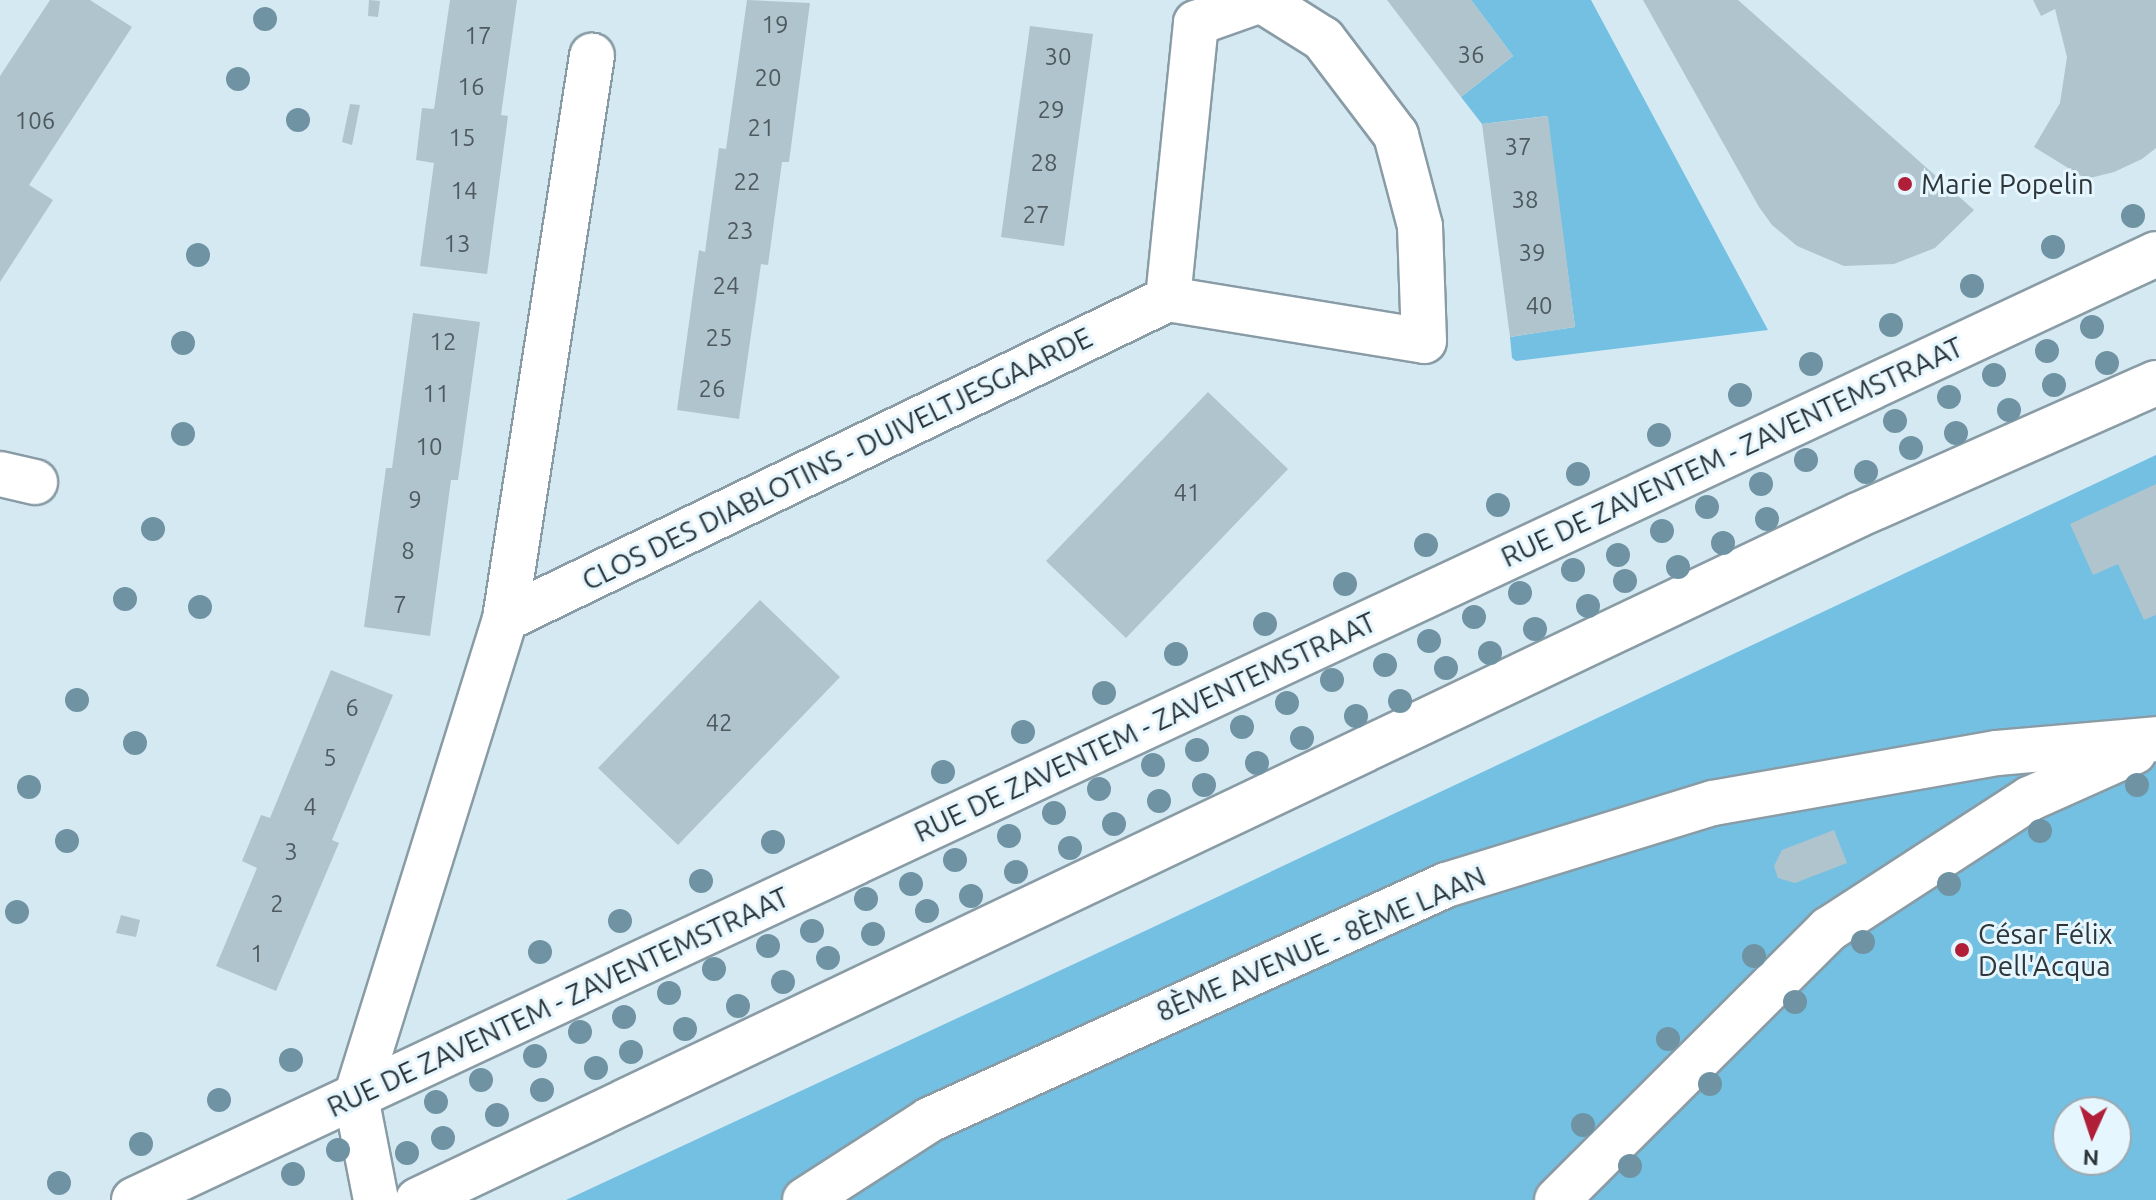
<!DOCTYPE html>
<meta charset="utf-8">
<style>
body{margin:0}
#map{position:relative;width:2156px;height:1200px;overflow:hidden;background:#d5e9f3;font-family:Ubuntu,sans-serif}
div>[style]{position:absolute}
.green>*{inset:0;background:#74c0e2}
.building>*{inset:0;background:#b0c4ce}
.roads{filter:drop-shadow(2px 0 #899ca6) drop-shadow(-2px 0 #899ca6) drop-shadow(0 2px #899ca6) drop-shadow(0 -2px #899ca6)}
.street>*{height:44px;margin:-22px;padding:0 22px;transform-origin:22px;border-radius:22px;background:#fff}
.secondary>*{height:44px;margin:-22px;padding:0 22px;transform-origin:22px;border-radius:22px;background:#fff}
.trees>*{width:24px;height:24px;margin:-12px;border-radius:50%;background:#6f93a3}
.dots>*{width:22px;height:22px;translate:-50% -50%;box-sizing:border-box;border:4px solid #e5f6fe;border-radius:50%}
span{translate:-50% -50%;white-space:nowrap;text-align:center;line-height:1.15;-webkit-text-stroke:6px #e5f6fe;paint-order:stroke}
.number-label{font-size:24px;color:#4e5a5f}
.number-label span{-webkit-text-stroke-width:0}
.poi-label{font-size:28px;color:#2e363a}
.left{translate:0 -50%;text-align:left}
.street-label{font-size:28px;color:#2e363a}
.north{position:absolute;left:2052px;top:1096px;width:80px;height:80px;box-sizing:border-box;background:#e5f6fe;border:2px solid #9ca9b0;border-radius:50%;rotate:183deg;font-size:22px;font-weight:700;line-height:32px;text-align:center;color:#2e363a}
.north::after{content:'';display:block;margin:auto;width:28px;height:36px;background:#b11e37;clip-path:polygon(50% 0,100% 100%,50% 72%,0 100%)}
</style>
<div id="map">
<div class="green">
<div style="clip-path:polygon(1471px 0,1591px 0,1768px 330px,1516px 361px,1512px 358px,1510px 337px,1575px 327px,1547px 116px,1482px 124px,1461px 97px,1513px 56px)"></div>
<div style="clip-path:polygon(evenodd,2156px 455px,2156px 1200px,566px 1200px,1147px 930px,2156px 455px,2068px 1112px,2116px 1112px,2116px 1160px,2068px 1160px,2068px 1112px)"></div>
</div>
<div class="building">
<div style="clip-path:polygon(50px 0,90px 0,132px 27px,29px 185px,53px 200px,0 282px,0 76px)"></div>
<div style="clip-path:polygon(369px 0,380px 1px,378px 17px,368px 16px)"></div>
<div style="clip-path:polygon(450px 0,517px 0,501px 115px,508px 116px,487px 274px,420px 266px,434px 163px,416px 160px,422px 108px,434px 109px)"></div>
<div style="clip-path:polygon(747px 0,810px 3px,789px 162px,782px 162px,768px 265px,761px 264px,739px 419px,677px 410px,699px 250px,705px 252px,719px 148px,726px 149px)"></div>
<div style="clip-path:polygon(1387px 0,1471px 0,1513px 56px,1461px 97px)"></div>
<div style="clip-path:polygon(1643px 0,1738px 0,1974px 210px,1935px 248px,1894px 264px,1844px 266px,1797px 246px,1772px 225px,1759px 207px)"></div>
<div style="clip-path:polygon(2033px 0,2156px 0,2156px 148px,2142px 159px,2114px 172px,2086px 179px,2034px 147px,2060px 103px,2067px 57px,2055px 9px,2041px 16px)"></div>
<div style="clip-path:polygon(1030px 26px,1093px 34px,1064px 246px,1001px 237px)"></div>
<div style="clip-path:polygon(350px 104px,360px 105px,352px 145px,342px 142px)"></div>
<div style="clip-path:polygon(1548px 116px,1575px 327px,1510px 337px,1482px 124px)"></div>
<div style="clip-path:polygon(413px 313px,480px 322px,458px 480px,451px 480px,430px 636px,364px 627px,386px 468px,392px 468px)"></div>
<div style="clip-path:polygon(1208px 392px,1288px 469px,1126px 638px,1046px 561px)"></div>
<div style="clip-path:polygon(2156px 484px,2156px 615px,2144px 620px,2118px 564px,2093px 575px,2070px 524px)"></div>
<div style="clip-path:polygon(760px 600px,840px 677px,678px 845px,598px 768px)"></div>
<div style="clip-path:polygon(331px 670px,393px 695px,332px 840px,339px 843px,276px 991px,216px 966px,257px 868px,242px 861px,261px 815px,270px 818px)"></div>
<div style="clip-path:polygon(1834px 830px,1847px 863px,1795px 883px,1778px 878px,1774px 866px,1782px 850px)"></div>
<div style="clip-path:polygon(121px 915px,140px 920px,136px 937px,116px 933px)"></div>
</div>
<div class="roads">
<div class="street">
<div style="left:0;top:474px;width:36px;rotate:13deg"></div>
<div style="left:505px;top:619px;width:570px;rotate:-81.22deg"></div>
<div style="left:376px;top:1200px;width:105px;rotate:-101deg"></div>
<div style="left:356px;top:1097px;width:501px;rotate:-72.69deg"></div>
<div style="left:505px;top:619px;width:736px;rotate:-25.76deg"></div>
<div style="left:1168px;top:299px;width:259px;rotate:9.3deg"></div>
<div style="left:1424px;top:341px;width:115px;rotate:-92deg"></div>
<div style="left:1420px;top:226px;width:94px;rotate:-104.8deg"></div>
<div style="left:1396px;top:135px;width:121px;rotate:-127.2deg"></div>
<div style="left:1323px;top:39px;width:73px;rotate:-147.8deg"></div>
<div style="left:1261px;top:0;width:69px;rotate:160.5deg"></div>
<div style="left:1196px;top:23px;width:277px;rotate:95.8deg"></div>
<div style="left:805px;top:1200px;width:148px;rotate:-32.8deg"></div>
<div style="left:929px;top:1120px;width:568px;rotate:-24.44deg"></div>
<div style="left:1446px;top:885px;width:279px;rotate:-17.1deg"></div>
<div style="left:1713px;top:803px;width:288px;rotate:-10deg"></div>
<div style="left:1997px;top:753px;width:160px;rotate:-5deg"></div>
<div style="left:1557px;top:1200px;width:384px;rotate:-44.9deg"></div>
<div style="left:1829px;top:929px;width:239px;rotate:-33deg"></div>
<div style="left:2029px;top:799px;width:115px;rotate:-24.1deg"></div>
</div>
<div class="secondary">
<div style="left:134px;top:1200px;width:2232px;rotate:-25.07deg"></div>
<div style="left:418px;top:1200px;width:1595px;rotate:-25.44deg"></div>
<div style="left:1858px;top:515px;width:326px;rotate:-23.9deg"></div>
</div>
</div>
<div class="trees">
<div style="left:265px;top:19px"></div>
<div style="left:238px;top:79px"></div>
<div style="left:298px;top:120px"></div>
<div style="left:2133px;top:216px"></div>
<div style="left:2053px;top:247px"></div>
<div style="left:198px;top:255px"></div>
<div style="left:1972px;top:286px"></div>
<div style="left:1891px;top:325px"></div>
<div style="left:2092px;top:327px"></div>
<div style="left:183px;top:343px"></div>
<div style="left:2047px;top:351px"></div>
<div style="left:2107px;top:363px"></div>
<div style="left:1811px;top:364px"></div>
<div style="left:1994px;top:375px"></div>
<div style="left:2054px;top:385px"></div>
<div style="left:1740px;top:395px"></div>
<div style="left:1949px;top:397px"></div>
<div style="left:2009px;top:410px"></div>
<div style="left:1895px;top:421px"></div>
<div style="left:1956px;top:433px"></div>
<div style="left:183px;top:434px"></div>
<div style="left:1659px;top:435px"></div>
<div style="left:1911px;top:448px"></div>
<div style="left:1806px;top:460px"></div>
<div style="left:1866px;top:472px"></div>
<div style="left:1578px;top:474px"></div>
<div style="left:1761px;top:484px"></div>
<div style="left:1498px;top:505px"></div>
<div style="left:1707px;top:507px"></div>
<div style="left:1767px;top:519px"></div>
<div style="left:153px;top:529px"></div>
<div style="left:1662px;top:531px"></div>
<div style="left:1723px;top:543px"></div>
<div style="left:1426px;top:545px"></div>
<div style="left:1618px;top:555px"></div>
<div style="left:1678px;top:567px"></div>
<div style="left:1573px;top:570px"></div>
<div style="left:1625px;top:581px"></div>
<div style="left:1345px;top:584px"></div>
<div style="left:1520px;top:593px"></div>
<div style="left:125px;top:599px"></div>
<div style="left:1588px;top:606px"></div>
<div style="left:200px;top:607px"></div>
<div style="left:1474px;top:617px"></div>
<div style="left:1265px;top:624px"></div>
<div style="left:1535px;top:629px"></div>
<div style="left:1429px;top:641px"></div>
<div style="left:1490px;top:653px"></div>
<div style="left:1176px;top:654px"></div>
<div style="left:1385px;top:665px"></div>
<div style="left:1446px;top:668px"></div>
<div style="left:1332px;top:680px"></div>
<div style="left:1104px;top:693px"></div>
<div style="left:77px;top:700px"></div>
<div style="left:1400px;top:701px"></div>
<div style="left:1287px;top:703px"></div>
<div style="left:1356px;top:716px"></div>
<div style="left:1242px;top:727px"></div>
<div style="left:1023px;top:732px"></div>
<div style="left:1302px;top:738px"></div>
<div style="left:135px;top:743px"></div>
<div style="left:1197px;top:750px"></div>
<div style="left:1257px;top:763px"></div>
<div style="left:1153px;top:765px"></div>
<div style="left:943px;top:772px"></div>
<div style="left:1204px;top:785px"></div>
<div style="left:2137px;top:785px"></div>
<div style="left:29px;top:787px"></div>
<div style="left:1099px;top:789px"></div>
<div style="left:1159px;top:801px"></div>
<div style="left:1054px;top:813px"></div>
<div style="left:1114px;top:824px"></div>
<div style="left:2040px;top:831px"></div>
<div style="left:1009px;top:836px"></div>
<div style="left:67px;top:841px"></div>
<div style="left:773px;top:842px"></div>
<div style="left:1070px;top:848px"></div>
<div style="left:955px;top:860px"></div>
<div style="left:1016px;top:872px"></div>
<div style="left:701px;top:881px"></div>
<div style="left:911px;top:884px"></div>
<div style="left:1949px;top:884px"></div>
<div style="left:971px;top:896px"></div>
<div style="left:866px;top:899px"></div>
<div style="left:927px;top:911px"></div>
<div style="left:17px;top:912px"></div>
<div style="left:620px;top:921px"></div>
<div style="left:812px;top:931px"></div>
<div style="left:873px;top:934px"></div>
<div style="left:1863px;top:942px"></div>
<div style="left:768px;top:946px"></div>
<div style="left:540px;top:952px"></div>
<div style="left:1754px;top:956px"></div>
<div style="left:828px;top:958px"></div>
<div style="left:714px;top:969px"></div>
<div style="left:783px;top:982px"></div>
<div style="left:669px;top:993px"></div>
<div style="left:1795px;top:1002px"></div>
<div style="left:738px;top:1006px"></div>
<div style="left:624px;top:1017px"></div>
<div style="left:685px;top:1029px"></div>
<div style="left:580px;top:1032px"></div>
<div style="left:1668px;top:1039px"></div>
<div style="left:631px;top:1052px"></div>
<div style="left:535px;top:1056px"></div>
<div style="left:291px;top:1060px"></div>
<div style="left:596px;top:1068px"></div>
<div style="left:481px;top:1080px"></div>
<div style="left:1710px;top:1084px"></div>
<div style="left:542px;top:1090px"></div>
<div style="left:219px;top:1100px"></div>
<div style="left:436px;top:1102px"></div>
<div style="left:497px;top:1115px"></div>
<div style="left:1583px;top:1125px"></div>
<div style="left:443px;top:1138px"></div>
<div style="left:141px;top:1144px"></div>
<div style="left:338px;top:1150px"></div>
<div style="left:407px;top:1153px"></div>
<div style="left:1630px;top:1166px"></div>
<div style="left:293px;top:1174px"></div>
<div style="left:59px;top:1183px"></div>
</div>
<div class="dots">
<div style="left:1905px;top:184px;background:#b11e37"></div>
<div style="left:1962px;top:950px;background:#b11e37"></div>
</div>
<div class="number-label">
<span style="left:775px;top:25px">19</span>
<span style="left:478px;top:36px">17</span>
<span style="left:1471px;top:55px">36</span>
<span style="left:1058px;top:57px">30</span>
<span style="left:768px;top:78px">20</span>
<span style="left:471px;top:87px">16</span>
<span style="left:1051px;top:110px">29</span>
<span style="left:35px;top:121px">106</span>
<span style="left:761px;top:128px">21</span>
<span style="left:462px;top:138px">15</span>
<span style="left:1518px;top:147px">37</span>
<span style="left:1044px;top:163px">28</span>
<span style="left:747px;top:182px">22</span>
<span style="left:464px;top:191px">14</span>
<span style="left:1525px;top:200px">38</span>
<span style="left:1036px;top:215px">27</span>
<span style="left:740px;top:231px">23</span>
<span style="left:457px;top:244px">13</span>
<span style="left:1532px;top:253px">39</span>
<span style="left:726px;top:286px">24</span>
<span style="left:1539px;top:306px">40</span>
<span style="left:719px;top:338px">25</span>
<span style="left:443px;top:342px">12</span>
<span style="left:712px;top:389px">26</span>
<span style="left:436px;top:394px">11</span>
<span style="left:429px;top:447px">10</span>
<span style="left:1187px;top:493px">41</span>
<span style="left:415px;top:500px">9</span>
<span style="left:408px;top:551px">8</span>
<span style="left:400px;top:605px">7</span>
<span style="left:352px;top:708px">6</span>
<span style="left:719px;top:723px">42</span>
<span style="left:330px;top:758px">5</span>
<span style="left:310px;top:807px">4</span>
<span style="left:291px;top:852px">3</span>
<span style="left:277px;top:904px">2</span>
<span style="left:257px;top:954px">1</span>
</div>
<div class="poi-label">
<span class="left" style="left:1921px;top:184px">Marie Popelin</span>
<span class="left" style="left:1978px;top:950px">César Félix<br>Dell'Acqua</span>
</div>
<div class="street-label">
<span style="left:1732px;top:452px;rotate:-25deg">RUE DE ZAVENTEM - ZAVENTEMSTRAAT</span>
<span style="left:837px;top:459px;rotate:-26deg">CLOS DES DIABLOTINS - DUIVELTJESGAARDE</span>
<span style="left:1145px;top:727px;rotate:-25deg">RUE DE ZAVENTEM - ZAVENTEMSTRAAT</span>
<span style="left:1321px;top:944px;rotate:-23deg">8ÈME AVENUE - 8ÈME LAAN</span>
<span style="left:558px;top:1002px;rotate:-25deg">RUE DE ZAVENTEM - ZAVENTEMSTRAAT</span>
</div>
<div class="north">N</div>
</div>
